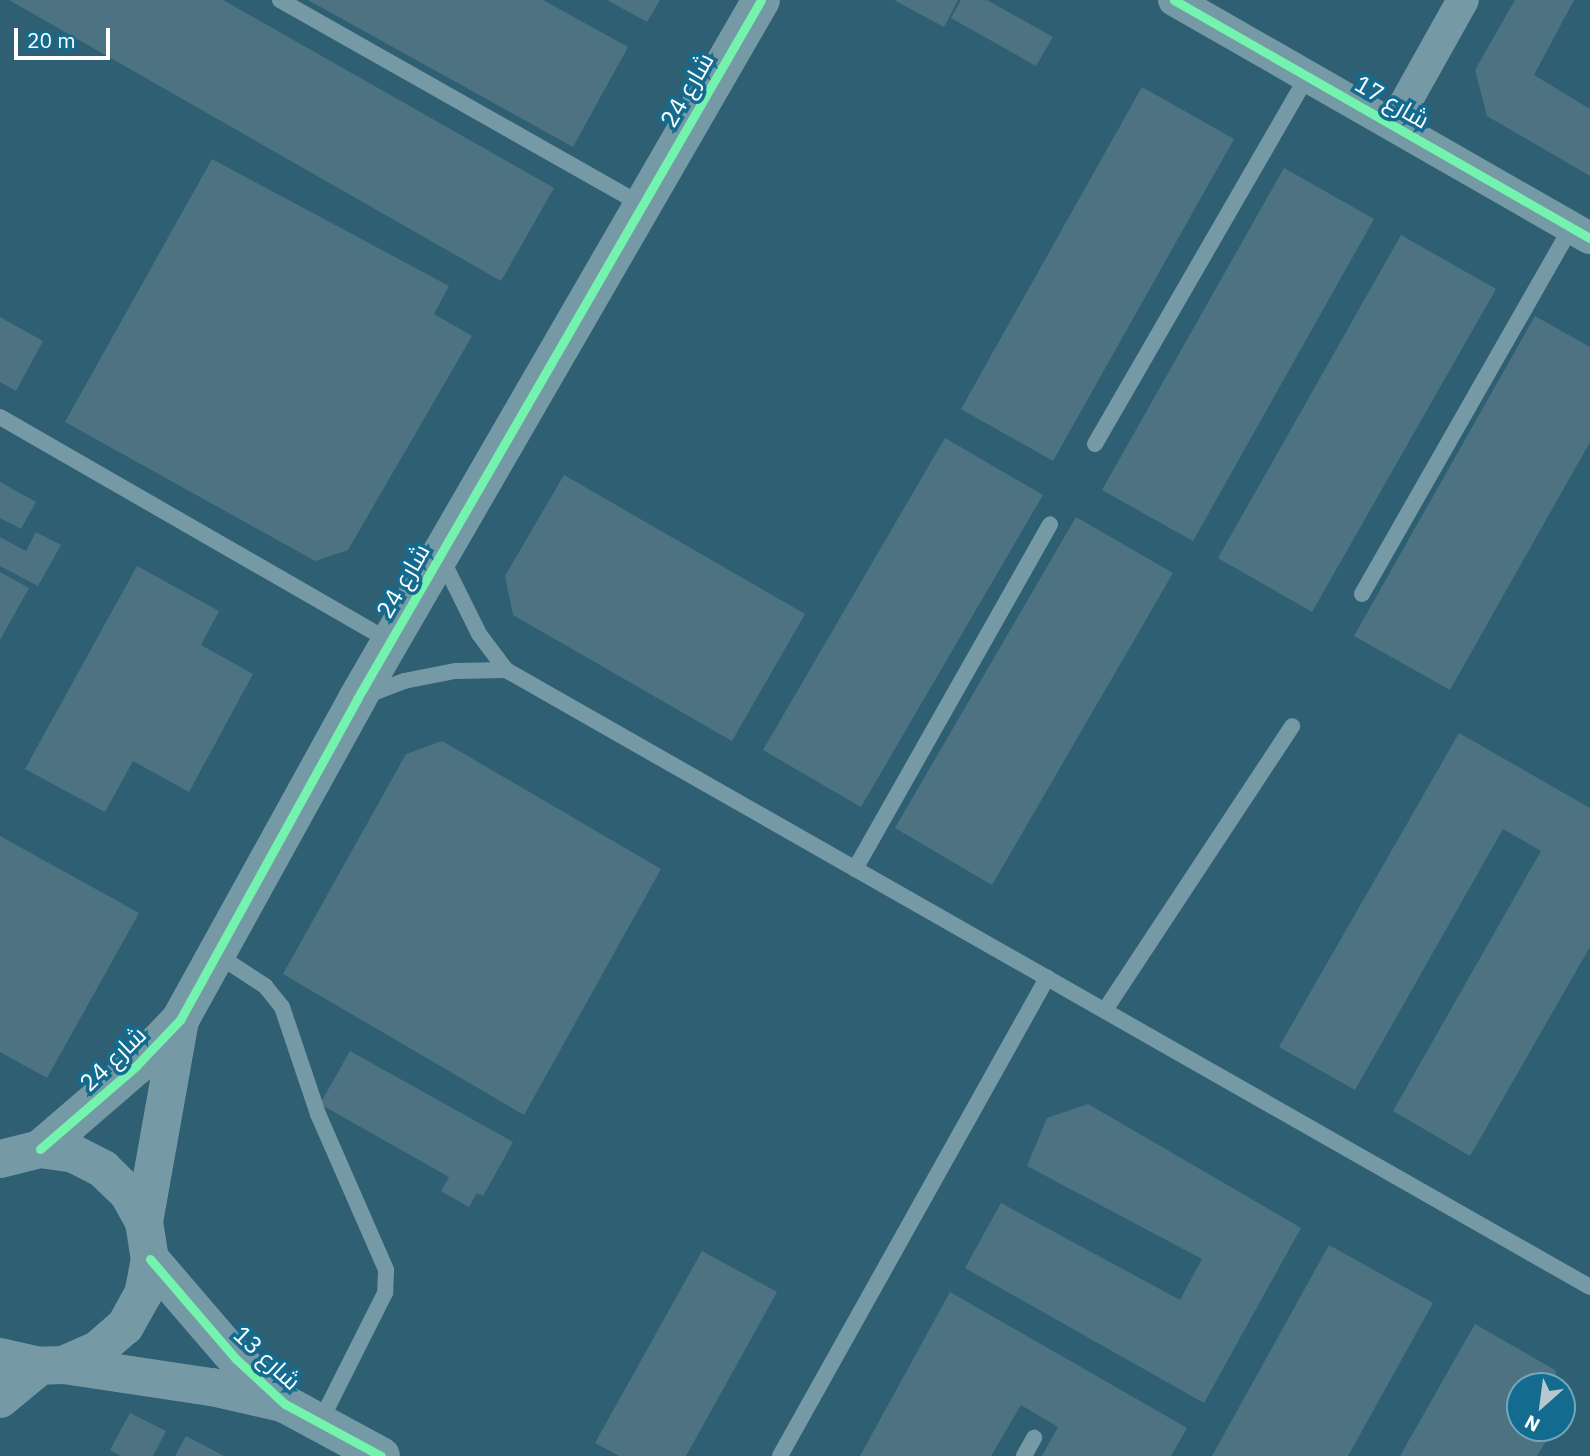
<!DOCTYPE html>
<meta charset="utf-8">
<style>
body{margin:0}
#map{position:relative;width:1590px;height:1456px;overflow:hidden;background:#2f5f73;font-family:"IBM Plex Sans",Cairo,sans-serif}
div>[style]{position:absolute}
.building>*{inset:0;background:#4d7383}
.service>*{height:16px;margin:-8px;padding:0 8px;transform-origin:8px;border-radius:8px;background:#7699a6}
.minor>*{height:32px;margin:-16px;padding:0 16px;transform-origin:16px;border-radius:16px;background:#7699a6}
.tertiary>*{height:38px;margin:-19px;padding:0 19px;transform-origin:19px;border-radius:19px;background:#7699a6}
.cycleway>*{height:9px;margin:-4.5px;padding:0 4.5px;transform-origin:4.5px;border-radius:4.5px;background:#73f3ae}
span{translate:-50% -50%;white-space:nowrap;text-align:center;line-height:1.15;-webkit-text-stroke:7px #136c8f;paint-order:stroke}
.street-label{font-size:24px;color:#fff}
.north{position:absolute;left:1506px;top:1372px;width:70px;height:70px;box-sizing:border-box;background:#136c8f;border:2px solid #71a7bc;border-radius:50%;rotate:208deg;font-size:19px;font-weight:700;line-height:28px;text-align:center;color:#fff}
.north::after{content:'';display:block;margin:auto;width:24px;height:32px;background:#b6c7ce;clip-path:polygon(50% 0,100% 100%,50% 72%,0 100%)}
.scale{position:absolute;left:14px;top:28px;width:96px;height:32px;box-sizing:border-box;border:4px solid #fff;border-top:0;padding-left:9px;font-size:21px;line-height:24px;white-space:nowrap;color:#fff;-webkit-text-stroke:5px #136c8f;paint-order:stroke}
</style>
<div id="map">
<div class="building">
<div style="clip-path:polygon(9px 0,223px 0,554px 188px,501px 281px)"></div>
<div style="clip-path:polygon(308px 0,543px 0,628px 47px,573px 147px)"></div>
<div style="clip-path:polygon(607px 0,660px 0,647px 22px)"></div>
<div style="clip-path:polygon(894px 0,958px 0,944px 27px)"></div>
<div style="clip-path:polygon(961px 0,987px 0,1053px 37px,1036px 66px,951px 18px)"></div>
<div style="clip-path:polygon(1515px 0,1574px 0,1534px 75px,1590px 109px,1590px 176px,1487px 116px,1475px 70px)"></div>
<div style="clip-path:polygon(1142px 87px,1234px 139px,1053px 461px,961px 409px)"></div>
<div style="clip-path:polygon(212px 159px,449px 286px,434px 314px,472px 336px,348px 550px,315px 561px,65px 422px)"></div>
<div style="clip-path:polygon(1284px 168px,1374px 219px,1193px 541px,1102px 490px)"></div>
<div style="clip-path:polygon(1401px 235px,1496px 289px,1312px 612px,1218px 558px)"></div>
<div style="clip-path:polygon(1535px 316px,1590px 347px,1590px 442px,1450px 690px,1354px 636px)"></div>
<div style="clip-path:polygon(0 317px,43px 341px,16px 391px,0 382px)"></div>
<div style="clip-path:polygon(945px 438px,1043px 495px,861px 807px,763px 750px)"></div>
<div style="clip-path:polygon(564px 475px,805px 614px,732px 741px,513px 615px,505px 576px)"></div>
<div style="clip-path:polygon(0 482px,36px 502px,21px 529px,0 518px)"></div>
<div style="clip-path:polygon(1076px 517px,1173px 573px,992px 885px,895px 828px)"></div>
<div style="clip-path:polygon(36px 532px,61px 545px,38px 586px,0 566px,0 537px,26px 551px)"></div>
<div style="clip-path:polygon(137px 566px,219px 611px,201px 645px,253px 674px,189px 792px,133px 761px,105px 812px,25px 769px)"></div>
<div style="clip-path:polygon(0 572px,29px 588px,0 640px)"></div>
<div style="clip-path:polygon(1459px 733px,1590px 808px,1590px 947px,1470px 1156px,1393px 1111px,1541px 851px,1503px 829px,1355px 1090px,1279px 1047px)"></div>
<div style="clip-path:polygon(442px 741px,661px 869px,524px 1115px,283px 974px,406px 754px)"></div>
<div style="clip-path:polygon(0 836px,139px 913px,47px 1078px,0 1052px)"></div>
<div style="clip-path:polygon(350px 1051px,513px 1142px,483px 1196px,477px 1193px,469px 1207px,441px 1191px,449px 1177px,320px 1104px)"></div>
<div style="clip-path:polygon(1088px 1104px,1301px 1228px,1204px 1403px,965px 1268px,1001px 1203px,1180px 1300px,1202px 1259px,1027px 1166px,1047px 1118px)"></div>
<div style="clip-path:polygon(1329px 1245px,1433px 1303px,1348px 1456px,1212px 1456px)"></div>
<div style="clip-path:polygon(702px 1251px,777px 1292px,686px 1456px,619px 1456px,595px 1443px)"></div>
<div style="clip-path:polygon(950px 1292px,1187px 1428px,1171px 1456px,1042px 1456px,1058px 1427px,1021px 1405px,991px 1456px,860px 1456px)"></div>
<div style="clip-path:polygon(1475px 1324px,1555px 1370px,1559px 1386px,1520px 1386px,1520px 1428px,1554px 1428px,1537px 1456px,1400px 1456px)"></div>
<div style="clip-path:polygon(130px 1413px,166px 1431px,153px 1456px,121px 1456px,110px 1450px)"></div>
<div style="clip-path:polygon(186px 1436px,224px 1456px,175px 1456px)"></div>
</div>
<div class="service">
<div style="left:280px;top:0;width:417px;rotate:29.5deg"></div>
<div style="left:0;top:417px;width:450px;rotate:29.9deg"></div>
<div style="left:1095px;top:444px;width:424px;rotate:-60deg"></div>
<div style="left:441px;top:557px;width:86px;rotate:63.7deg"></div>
<div style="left:479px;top:634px;width:45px;rotate:53.1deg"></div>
<div style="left:506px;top:670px;width:1247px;rotate:29.65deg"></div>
<div style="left:1362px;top:594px;width:422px;rotate:-60.3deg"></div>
<div style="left:365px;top:696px;width:42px;rotate:-21deg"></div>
<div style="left:404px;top:681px;width:52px;rotate:-11.1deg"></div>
<div style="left:455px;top:671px;width:51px;rotate:-1.1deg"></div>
<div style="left:855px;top:869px;width:396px;rotate:-60.5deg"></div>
<div style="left:216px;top:954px;width:59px;rotate:33.1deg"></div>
<div style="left:265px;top:986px;width:27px;rotate:51deg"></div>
<div style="left:282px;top:1007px;width:113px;rotate:71.4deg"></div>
<div style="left:318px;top:1114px;width:170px;rotate:66.4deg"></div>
<div style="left:386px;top:1270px;width:23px;rotate:92deg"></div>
<div style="left:385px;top:1293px;width:144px;rotate:116.7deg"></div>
<div style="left:1105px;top:1010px;width:340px;rotate:-56.6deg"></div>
<div style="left:780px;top:1456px;width:548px;rotate:-60.81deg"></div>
<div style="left:1024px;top:1456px;width:21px;rotate:-61deg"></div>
</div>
<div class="minor">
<div style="left:1174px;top:0;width:479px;rotate:29.8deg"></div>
<div style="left:1393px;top:125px;width:143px;rotate:-60.8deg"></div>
</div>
<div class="tertiary">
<div style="left:40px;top:1149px;width:127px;rotate:-40.8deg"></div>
<div style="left:136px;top:1066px;width:64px;rotate:-46.3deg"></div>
<div style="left:180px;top:1020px;width:367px;rotate:-61.1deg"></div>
<div style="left:357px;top:699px;width:807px;rotate:-59.97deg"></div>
<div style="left:0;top:1159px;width:41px;rotate:-14deg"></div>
<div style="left:40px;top:1149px;width:34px;rotate:8deg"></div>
<div style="left:74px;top:1154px;width:33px;rotate:27deg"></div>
<div style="left:103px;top:1169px;width:35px;rotate:44deg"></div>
<div style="left:128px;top:1193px;width:33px;rotate:61deg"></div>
<div style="left:144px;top:1222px;width:37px;rotate:81deg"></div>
<div style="left:150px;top:1259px;width:36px;rotate:101deg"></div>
<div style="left:143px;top:1294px;width:37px;rotate:119deg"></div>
<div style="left:125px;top:1326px;width:37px;rotate:139deg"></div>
<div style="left:97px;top:1350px;width:36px;rotate:156deg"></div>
<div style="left:64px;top:1365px;width:24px;rotate:178deg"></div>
<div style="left:40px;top:1366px;width:41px;rotate:-167.3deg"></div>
<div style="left:144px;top:1222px;width:205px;rotate:-79.9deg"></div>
<div style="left:150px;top:1259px;width:132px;rotate:49.3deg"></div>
<div style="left:236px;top:1359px;width:67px;rotate:42.6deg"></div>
<div style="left:285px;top:1404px;width:109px;rotate:28.4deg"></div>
<div style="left:64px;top:1365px;width:150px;rotate:8.5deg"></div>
<div style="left:212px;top:1387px;width:72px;rotate:12.9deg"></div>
<div style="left:0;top:1399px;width:52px;rotate:-39.5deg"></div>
</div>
<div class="cycleway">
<div style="left:1174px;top:0;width:479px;rotate:29.8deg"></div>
<div style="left:40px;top:1149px;width:127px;rotate:-40.8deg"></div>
<div style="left:136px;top:1066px;width:64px;rotate:-46.3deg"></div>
<div style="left:180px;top:1020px;width:367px;rotate:-61.1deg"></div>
<div style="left:357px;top:699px;width:807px;rotate:-59.97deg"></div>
<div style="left:150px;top:1259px;width:132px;rotate:49.3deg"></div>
<div style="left:236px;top:1359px;width:67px;rotate:42.6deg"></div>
<div style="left:285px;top:1404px;width:109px;rotate:28.4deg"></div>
</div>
<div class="street-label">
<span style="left:687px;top:90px;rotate:-60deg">شارع 24</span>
<span style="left:1392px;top:102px;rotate:30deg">شارع 17</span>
<span style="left:403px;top:581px;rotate:-60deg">شارع 24</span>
<span style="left:113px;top:1059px;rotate:-44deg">شارع 24</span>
<span style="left:267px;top:1358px;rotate:43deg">شارع 13</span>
</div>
<div class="north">N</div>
<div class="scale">20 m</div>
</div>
